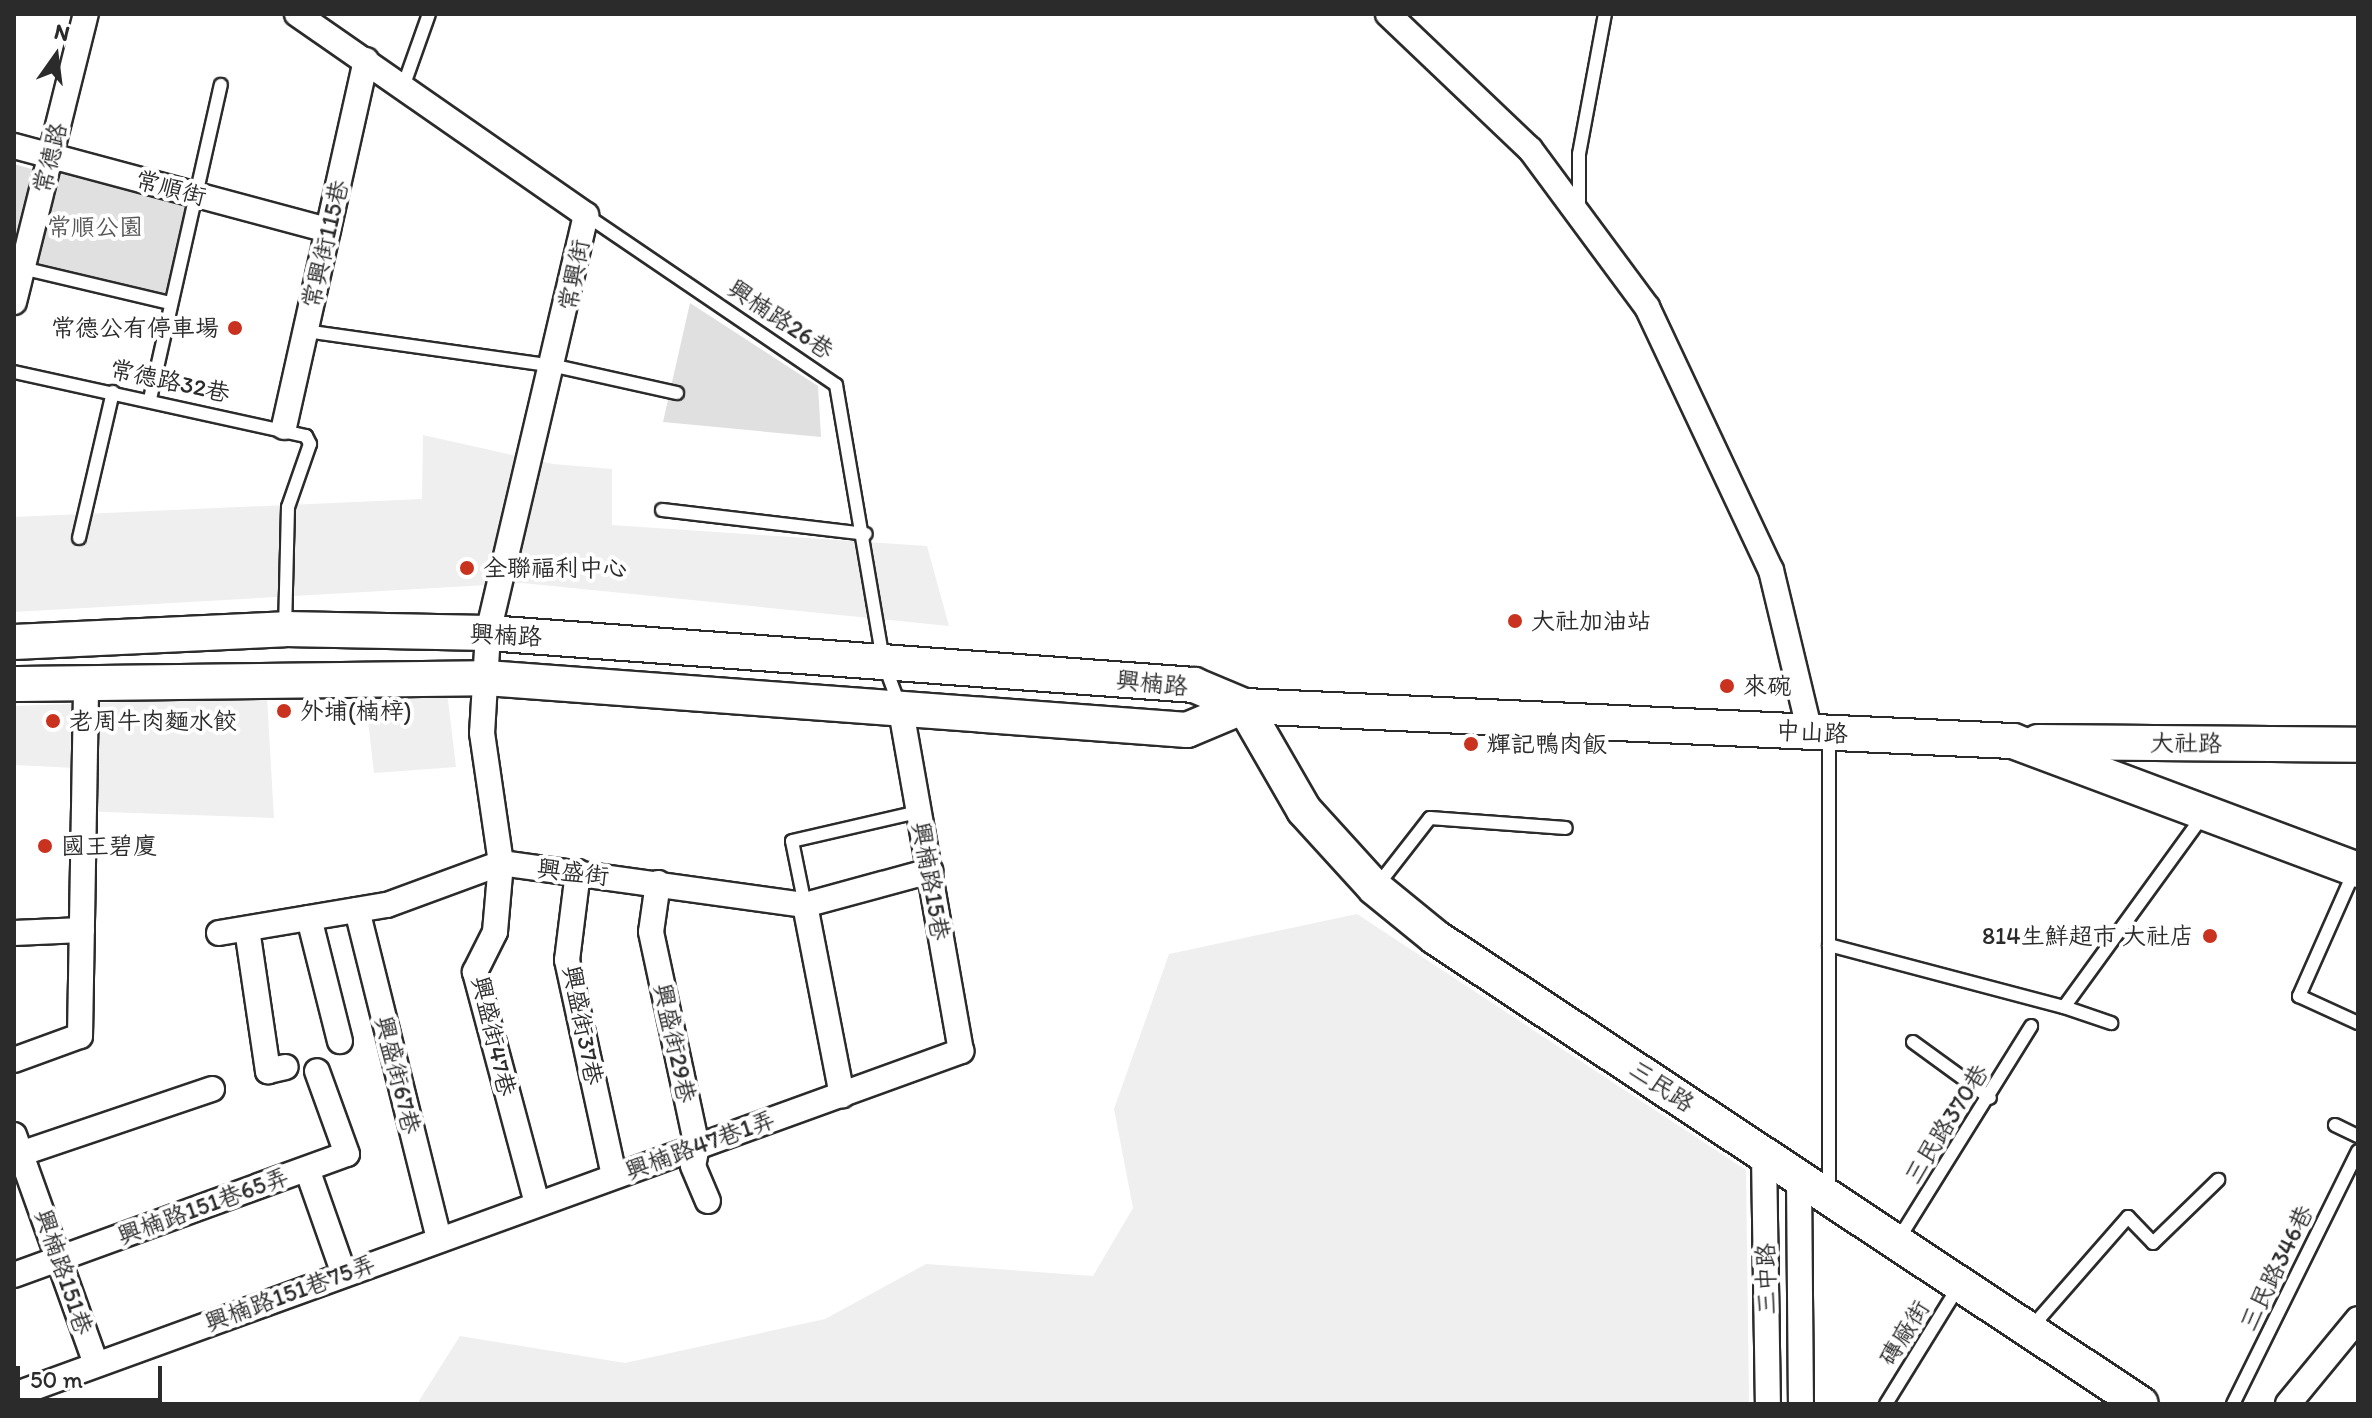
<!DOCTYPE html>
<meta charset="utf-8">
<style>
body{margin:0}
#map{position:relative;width:2372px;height:1418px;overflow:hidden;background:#fff;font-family:Itim,"LXGW WenKai TC",sans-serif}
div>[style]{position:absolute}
.built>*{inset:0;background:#efefef}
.green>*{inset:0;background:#e0e0e0}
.roads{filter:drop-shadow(2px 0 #2b2b2b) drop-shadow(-2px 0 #2b2b2b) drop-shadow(0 2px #2b2b2b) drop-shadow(0 -2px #2b2b2b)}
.lane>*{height:12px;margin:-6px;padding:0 6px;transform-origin:6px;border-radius:6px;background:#fff}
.street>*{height:24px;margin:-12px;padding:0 12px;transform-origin:12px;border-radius:12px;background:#fff}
.secondary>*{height:34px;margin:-17px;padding:0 17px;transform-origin:17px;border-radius:17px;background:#fff}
.dots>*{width:22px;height:22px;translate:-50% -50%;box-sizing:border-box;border:4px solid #fff;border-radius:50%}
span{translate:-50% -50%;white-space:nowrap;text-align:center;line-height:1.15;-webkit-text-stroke:8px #fff;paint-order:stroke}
.street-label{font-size:24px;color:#2b2b2b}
.park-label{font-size:24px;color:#585858}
.poi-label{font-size:24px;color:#2b2b2b}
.right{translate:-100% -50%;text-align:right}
.left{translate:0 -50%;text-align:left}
.frame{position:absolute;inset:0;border:16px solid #2b2b2b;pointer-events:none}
.north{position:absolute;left:16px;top:16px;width:80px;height:80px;-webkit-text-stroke:6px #fff;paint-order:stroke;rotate:14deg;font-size:22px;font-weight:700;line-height:32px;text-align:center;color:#2b2b2b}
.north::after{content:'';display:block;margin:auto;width:28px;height:36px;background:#2b2b2b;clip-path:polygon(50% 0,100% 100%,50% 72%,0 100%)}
.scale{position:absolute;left:16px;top:1366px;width:146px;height:36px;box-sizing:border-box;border:4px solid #2b2b2b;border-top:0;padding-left:10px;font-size:24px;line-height:28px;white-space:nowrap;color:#2b2b2b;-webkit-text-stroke:6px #fff;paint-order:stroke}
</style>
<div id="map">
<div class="built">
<div style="clip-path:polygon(423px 435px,553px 464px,612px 469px,612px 525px,927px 546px,949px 626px,522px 583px,14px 612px,14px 517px,422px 499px)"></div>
<div style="clip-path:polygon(447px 692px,456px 767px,374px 773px,365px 694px)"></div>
<div style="clip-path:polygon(267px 697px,274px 818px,77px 811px,76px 768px,14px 765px,14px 706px)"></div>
<div style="clip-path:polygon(1357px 914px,1746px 1170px,1749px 1404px,417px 1404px,460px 1336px,625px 1363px,825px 1319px,926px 1264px,1093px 1276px,1133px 1208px,1114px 1109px,1169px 954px)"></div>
</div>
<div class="green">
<div style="clip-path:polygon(50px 155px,194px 195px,170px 303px,22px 268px)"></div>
<div style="clip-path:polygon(14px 164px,35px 170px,14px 255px)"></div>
<div style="clip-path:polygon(690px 303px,818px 386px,821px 437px,663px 422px)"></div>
</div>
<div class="roads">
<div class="lane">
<div style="left:403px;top:87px;width:77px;rotate:-70.4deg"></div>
<div style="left:1579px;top:210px;width:56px;rotate:-90deg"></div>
<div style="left:1579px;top:154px;width:142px;rotate:-79.5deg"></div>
<div style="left:586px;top:215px;width:302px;rotate:34.2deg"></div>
<div style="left:836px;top:385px;width:280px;rotate:80.3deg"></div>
<div style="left:883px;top:661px;width:46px;rotate:69.6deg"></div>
<div style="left:22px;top:268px;width:152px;rotate:13.3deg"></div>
<div style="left:305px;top:331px;width:252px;rotate:8deg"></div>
<div style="left:555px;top:366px;width:125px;rotate:12.5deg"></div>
<div style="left:14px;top:372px;width:299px;rotate:12.4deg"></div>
<div style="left:306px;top:436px;width:9px;rotate:63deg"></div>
<div style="left:310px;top:444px;width:67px;rotate:109.2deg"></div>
<div style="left:288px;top:507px;width:122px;rotate:91.4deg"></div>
<div style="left:150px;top:399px;width:322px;rotate:-77.3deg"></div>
<div style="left:662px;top:510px;width:205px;rotate:6.7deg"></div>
<div style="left:79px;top:538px;width:150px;rotate:-76.9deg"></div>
<div style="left:1829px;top:735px;width:457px;rotate:90deg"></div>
<div style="left:2354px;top:872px;width:136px;rotate:113.9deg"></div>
<div style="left:2299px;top:996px;width:65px;rotate:24.6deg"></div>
<div style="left:1377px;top:886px;width:86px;rotate:-52.1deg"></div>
<div style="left:1430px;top:818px;width:136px;rotate:4.2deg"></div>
<div style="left:805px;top:905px;width:65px;rotate:-101.5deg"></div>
<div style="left:792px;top:841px;width:129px;rotate:-13deg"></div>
<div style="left:1829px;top:945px;width:243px;rotate:14.8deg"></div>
<div style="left:2064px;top:1007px;width:236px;rotate:-54deg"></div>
<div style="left:2064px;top:1007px;width:50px;rotate:18.8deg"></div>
<div style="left:1913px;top:1042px;width:95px;rotate:36deg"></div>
<div style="left:2335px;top:1125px;width:25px;rotate:26deg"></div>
<div style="left:1898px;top:1240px;width:252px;rotate:-58.1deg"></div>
<div style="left:2030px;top:1329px;width:149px;rotate:-48.8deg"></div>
<div style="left:2128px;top:1217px;width:36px;rotate:46deg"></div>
<div style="left:2153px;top:1243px;width:91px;rotate:-44.1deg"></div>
<div style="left:1886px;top:1404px;width:139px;rotate:-58.3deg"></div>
<div style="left:2233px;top:1404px;width:282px;rotate:-63.7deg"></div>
</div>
<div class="street">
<div style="left:297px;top:14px;width:352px;rotate:34.8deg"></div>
<div style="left:586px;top:215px;width:429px;rotate:103.2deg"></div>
<div style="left:488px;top:633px;width:100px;rotate:93.4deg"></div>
<div style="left:482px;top:733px;width:131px;rotate:81.7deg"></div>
<div style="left:501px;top:863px;width:69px;rotate:95deg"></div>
<div style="left:495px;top:932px;width:45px;rotate:116.6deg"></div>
<div style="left:475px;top:972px;width:240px;rotate:75deg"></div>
<div style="left:1388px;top:14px;width:196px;rotate:43.6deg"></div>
<div style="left:1530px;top:149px;width:197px;rotate:53.5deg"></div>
<div style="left:1647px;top:307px;width:291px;rotate:64.8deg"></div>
<div style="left:1771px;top:570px;width:167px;rotate:76.5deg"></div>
<div style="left:14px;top:146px;width:325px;rotate:15deg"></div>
<div style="left:14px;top:302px;width:297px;rotate:-76deg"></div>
<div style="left:284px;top:427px;width:376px;rotate:-77.4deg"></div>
<div style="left:578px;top:872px;width:89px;rotate:97.1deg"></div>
<div style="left:567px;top:960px;width:221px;rotate:77.7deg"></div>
<div style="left:658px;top:883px;width:49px;rotate:98.1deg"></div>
<div style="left:651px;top:932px;width:219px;rotate:77.9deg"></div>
<div style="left:697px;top:1146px;width:20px;rotate:101deg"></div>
<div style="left:693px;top:1166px;width:38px;rotate:67deg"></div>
<div style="left:805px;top:905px;width:194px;rotate:79deg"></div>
<div style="left:357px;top:910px;width:340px;rotate:76deg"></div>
<div style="left:309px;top:918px;width:127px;rotate:75.9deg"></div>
<div style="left:247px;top:929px;width:144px;rotate:81.6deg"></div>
<div style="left:268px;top:1071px;width:18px;rotate:-13deg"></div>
<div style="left:14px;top:933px;width:68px;rotate:-2.5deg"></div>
<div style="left:219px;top:933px;width:170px;rotate:-9.5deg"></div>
<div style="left:387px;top:905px;width:121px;rotate:-20.2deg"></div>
<div style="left:501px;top:863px;width:307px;rotate:7.9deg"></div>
<div style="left:805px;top:905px;width:130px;rotate:-15.2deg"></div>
<div style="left:14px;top:1060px;width:70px;rotate:-20deg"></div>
<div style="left:80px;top:1036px;width:351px;rotate:-89deg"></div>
<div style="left:14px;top:1135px;width:243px;rotate:70.3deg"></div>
<div style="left:1764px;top:1155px;width:249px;rotate:89.1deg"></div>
<div style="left:14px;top:1156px;width:209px;rotate:-18.7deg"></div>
<div style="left:307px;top:1169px;width:111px;rotate:70.6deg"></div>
<div style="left:1799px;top:1179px;width:225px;rotate:89.5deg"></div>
<div style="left:14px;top:1275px;width:354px;rotate:-20deg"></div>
<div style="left:347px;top:1154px;width:88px;rotate:-109.9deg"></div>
<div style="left:14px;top:1395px;width:1008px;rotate:-19.96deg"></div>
<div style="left:961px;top:1051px;width:345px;rotate:-100deg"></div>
<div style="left:2288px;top:1404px;width:110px;rotate:-50.5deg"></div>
</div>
<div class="secondary">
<div style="left:14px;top:642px;width:271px;rotate:-2.7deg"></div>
<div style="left:285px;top:629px;width:203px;rotate:1.1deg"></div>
<div style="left:488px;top:633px;width:708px;rotate:4.21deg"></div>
<div style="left:1194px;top:685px;width:54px;rotate:22.8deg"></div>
<div style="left:1244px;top:706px;width:770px;rotate:2.61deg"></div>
<div style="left:2013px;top:741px;width:368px;rotate:20.5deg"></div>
<div style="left:14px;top:684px;width:472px;rotate:-0.7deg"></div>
<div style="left:486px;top:678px;width:703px;rotate:4.24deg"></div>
<div style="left:1187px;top:730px;width:62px;rotate:-22.8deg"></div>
<div style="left:1244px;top:706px;width:120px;rotate:60deg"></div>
<div style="left:1304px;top:810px;width:105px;rotate:47.7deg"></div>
<div style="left:1375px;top:888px;width:77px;rotate:39.2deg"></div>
<div style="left:1435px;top:937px;width:846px;rotate:33.48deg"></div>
<div style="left:2038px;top:742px;width:320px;rotate:0.5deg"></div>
</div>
</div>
<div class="dots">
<div style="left:235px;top:328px;background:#c8321e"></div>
<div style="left:467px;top:568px;background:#c8321e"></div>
<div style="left:1515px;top:621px;background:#c8321e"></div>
<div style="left:1727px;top:686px;background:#c8321e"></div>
<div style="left:284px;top:711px;background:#c8321e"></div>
<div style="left:53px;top:721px;background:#c8321e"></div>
<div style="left:1471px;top:744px;background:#c8321e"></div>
<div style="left:45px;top:846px;background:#c8321e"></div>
<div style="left:2210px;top:936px;background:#c8321e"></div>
</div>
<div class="street-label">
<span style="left:50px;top:158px;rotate:-76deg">常德路</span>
<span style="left:171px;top:188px;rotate:15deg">常順街</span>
<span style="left:325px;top:244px;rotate:-77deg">常興街115巷</span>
<span style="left:574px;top:275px;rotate:-79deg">常興街</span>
<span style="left:781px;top:319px;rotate:34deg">興楠路26巷</span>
<span style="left:170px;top:381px;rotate:12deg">常德路32巷</span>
<span style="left:506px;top:635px;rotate:3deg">興楠路</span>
<span style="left:1152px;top:683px;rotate:6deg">興楠路</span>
<span style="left:1812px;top:732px;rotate:3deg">中山路</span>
<span style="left:2186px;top:743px;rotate:1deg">大社路</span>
<span style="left:573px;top:872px;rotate:7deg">興盛街</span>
<span style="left:931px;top:881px;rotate:80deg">興楠路15巷</span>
<span style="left:583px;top:1025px;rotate:79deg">興盛街37巷</span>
<span style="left:494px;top:1036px;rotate:77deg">興盛街47巷</span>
<span style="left:675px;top:1043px;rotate:78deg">興盛街29巷</span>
<span style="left:398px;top:1075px;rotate:76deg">興盛街67巷</span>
<span style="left:1662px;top:1086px;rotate:34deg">三民路</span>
<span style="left:1946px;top:1124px;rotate:-58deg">三民路370巷</span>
<span style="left:700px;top:1145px;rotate:-20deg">興楠路47巷1弄</span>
<span style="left:203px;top:1206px;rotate:-20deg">興楠路151巷65弄</span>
<span style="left:2276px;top:1268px;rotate:-64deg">三民路346巷</span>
<span style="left:64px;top:1272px;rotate:71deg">興楠路151巷</span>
<span style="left:1766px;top:1279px;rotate:-91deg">三中路</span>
<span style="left:290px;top:1293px;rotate:-20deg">興楠路151巷75弄</span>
<span style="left:1904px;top:1333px;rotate:-58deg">磚廠街</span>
</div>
<div class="park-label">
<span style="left:95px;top:227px">常順公園</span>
</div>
<div class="poi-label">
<span class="right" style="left:219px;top:328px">常德公有停車場</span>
<span class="left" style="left:483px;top:568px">全聯福利中心</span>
<span class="left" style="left:1531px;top:621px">大社加油站</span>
<span class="left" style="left:1743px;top:686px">來碗</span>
<span class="left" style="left:300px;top:711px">外埔(楠梓)</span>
<span class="left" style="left:69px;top:721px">老周牛肉麵水餃</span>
<span class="left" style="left:1487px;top:744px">輝記鴨肉飯</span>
<span class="left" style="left:61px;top:846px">國王碧廈</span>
<span class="right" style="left:2194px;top:936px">814生鮮超市 大社店</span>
</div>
<div class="frame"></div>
<div class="north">N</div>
<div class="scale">50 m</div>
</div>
